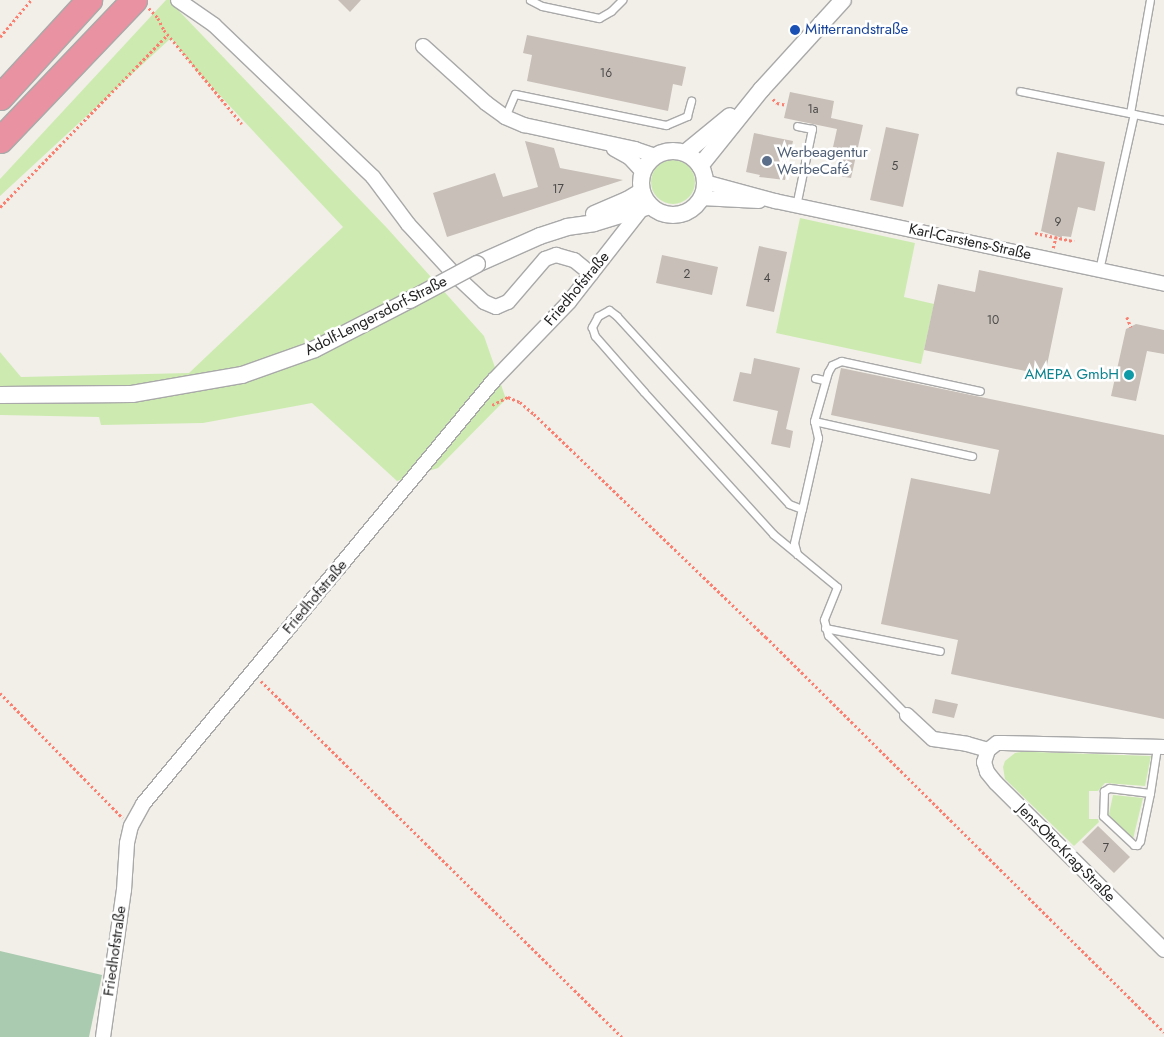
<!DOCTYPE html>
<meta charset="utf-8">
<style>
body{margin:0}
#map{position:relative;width:1164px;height:1037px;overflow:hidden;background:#f2efe9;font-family:Jost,sans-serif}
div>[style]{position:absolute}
.grass>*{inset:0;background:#cdebb0}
.round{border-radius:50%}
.cemetery>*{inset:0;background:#aacbaf}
.building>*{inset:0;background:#c7bfb8}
.path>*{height:2.5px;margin-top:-1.25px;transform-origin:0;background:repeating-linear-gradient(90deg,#fa8072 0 2.5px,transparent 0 5px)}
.roads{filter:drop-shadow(1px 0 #a9a9a9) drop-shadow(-1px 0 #a9a9a9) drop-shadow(0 1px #a9a9a9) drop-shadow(0 -1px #a9a9a9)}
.service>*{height:7px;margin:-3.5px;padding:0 3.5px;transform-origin:3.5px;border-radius:3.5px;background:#fff}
.minor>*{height:14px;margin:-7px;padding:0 7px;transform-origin:7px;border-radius:7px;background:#fff}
.tertiary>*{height:16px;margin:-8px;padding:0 8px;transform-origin:8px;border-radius:8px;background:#fff}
.tertiary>.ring{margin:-8px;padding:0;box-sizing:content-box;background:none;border:16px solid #fff;border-radius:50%}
.motorway>*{height:25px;margin:-12.5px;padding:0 12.5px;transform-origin:12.5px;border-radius:12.5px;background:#e892a2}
.bridges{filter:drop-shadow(1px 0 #a9a9a9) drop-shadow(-1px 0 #a9a9a9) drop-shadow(0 1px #a9a9a9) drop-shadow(0 -1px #a9a9a9)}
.tertiary-bridge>*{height:16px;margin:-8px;padding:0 8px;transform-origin:8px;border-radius:8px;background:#fff}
.dots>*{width:14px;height:14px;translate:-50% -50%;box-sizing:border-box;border:2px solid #fff;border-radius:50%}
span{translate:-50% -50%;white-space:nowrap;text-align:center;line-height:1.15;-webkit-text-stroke:5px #fff;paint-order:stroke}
.number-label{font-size:12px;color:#4b4948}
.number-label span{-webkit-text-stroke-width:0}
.transit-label{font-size:15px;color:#164399}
.left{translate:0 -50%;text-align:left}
.service-label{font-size:15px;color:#4e5e75}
.street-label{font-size:15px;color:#222}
.culture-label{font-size:15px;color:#0d838f}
.right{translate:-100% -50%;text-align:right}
</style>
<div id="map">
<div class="grass">
<div style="clip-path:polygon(166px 0,189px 0,179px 11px,387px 228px,484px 336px,506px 399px,438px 468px,397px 481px,312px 403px,203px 423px,101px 425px,99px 417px,0 415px,0 352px,21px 377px,189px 373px,343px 227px,195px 69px,171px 38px,0 196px,0 179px)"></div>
<div class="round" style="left:651px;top:160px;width:44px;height:44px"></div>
<div style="clip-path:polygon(800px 218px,915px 243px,904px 297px,934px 304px,921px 364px,776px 333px)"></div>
<div style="clip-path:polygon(1021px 752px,1035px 752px,1151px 756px,1145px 786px,1105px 783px,1098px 791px,1089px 791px,1089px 819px,1098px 819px,1099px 822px,1074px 846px,1005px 779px,1003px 767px,1005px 761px,1015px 753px)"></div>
<div style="clip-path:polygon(1113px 795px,1143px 798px,1133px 839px,1111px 818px,1109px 814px)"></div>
</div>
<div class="cemetery">
<div style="clip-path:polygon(0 951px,102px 975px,89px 1037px,0 1037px)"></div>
</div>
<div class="building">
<div style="clip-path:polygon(338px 0,361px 0,350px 12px)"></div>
<div style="clip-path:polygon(527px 35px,686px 67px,682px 86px,673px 84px,668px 111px,527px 81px,532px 55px,523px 53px)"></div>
<div style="clip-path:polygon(790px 92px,834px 101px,831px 118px,863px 125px,851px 178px,839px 176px,845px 150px,833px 147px,837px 129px,784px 118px)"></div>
<div style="clip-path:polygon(886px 127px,919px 134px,903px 207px,870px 200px)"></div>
<div style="clip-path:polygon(754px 133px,793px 141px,785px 180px,759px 177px,760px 175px,746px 172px)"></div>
<div style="clip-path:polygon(525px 141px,554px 148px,560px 168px,623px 180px,447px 237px,433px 193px,495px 173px,503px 197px,538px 187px)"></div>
<div style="clip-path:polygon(1057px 152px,1105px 162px,1095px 211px,1078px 207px,1071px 237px,1062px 236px,1062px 238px,1041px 231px)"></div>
<div style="clip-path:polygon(759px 246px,787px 252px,774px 312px,746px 306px)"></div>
<div style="clip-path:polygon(662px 255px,718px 267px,712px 295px,656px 283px)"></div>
<div style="clip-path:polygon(979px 270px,1063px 288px,1045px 375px,924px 350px,938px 284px,975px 292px)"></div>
<div style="clip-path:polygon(1136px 324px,1164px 330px,1164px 354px,1147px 351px,1136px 401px,1111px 396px,1126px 329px)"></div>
<div style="clip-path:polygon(754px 358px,800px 368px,786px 429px,793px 431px,790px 448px,771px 444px,778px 411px,733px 401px,740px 372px,751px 374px)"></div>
<div style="clip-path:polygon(841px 368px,1164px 435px,1164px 719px,951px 674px,958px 640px,881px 624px,911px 478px,990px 494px,999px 450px,831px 415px)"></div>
<div style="clip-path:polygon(935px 699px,958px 704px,954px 718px,932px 713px)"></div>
<div style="clip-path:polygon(1098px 826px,1130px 857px,1114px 873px,1082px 842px)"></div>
</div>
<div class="path">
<div style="left:149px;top:8px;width:13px;rotate:48deg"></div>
<div style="left:158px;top:18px;width:13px;rotate:63deg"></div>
<div style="left:164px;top:30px;width:122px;rotate:50.3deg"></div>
<div style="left:0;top:37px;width:48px;rotate:-50deg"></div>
<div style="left:773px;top:99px;width:6px;rotate:45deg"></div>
<div style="left:777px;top:103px;width:10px;rotate:11deg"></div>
<div style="left:0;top:207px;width:241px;rotate:-45.8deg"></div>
<div style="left:1035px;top:233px;width:40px;rotate:12deg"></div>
<div style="left:1053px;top:248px;width:12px;rotate:-76deg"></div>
<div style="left:1127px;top:317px;width:11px;rotate:68deg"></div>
<div style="left:492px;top:405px;width:18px;rotate:-27deg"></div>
<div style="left:508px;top:397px;width:13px;rotate:23deg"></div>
<div style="left:520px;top:402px;width:18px;rotate:41deg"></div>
<div style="left:534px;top:414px;width:322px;rotate:43.9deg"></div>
<div style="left:766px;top:637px;width:561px;rotate:44.78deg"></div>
<div style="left:261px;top:681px;width:507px;rotate:44.6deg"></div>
<div style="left:0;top:693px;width:175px;rotate:45.5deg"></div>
</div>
<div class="roads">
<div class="service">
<div style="left:530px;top:0;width:13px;rotate:27deg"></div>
<div style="left:542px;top:6px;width:58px;rotate:11.9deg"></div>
<div style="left:599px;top:18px;width:14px;rotate:-30deg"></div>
<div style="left:611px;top:11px;width:16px;rotate:-45deg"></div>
<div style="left:1020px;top:91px;width:147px;rotate:11.4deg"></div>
<div style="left:1130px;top:113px;width:115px;rotate:-80deg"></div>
<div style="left:505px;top:117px;width:25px;rotate:-67deg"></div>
<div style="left:515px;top:94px;width:154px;rotate:11.6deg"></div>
<div style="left:666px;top:125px;width:23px;rotate:-23deg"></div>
<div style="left:687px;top:116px;width:16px;rotate:-75deg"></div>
<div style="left:796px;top:206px;width:79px;rotate:-78.3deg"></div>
<div style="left:812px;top:129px;width:15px;rotate:-169deg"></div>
<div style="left:1099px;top:270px;width:160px;rotate:-77.4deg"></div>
<div style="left:815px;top:378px;width:9px;rotate:13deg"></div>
<div style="left:814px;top:421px;width:51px;rotate:-74.1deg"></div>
<div style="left:828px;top:372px;width:8px;rotate:-60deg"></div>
<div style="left:832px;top:365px;width:10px;rotate:-24deg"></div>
<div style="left:841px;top:361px;width:142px;rotate:12.2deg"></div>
<div style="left:802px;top:509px;width:73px;rotate:-77.3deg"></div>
<div style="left:818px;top:438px;width:17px;rotate:-103deg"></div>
<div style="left:814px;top:421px;width:162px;rotate:12.5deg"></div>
<div style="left:797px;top:554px;width:11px;rotate:-105deg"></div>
<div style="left:794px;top:543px;width:35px;rotate:-77deg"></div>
<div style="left:802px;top:509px;width:14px;rotate:-159deg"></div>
<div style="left:789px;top:504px;width:255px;rotate:-132.5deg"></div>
<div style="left:617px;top:316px;width:10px;rotate:-143deg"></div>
<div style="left:609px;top:310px;width:13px;rotate:151deg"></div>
<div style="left:598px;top:316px;width:13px;rotate:119deg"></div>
<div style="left:592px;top:327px;width:9px;rotate:72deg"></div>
<div style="left:595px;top:336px;width:74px;rotate:48.8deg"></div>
<div style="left:644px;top:392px;width:192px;rotate:47.7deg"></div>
<div style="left:773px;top:534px;width:83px;rotate:39.6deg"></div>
<div style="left:837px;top:587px;width:35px;rotate:112deg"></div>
<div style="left:824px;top:620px;width:16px;rotate:75deg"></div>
<div style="left:828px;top:635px;width:112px;rotate:45.4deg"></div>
<div style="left:825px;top:628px;width:117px;rotate:11.3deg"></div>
<div style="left:1150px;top:793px;width:41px;rotate:-173deg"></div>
<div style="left:1109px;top:788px;width:6px;rotate:149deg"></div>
<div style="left:1104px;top:791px;width:25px;rotate:92deg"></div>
<div style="left:1103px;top:816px;width:42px;rotate:43.1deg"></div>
<div style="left:1134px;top:845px;width:3px"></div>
<div style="left:1137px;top:845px;width:5px;rotate:-53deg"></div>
<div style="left:1140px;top:841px;width:49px;rotate:-78.2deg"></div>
<div style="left:1150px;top:793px;width:47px;rotate:-81.3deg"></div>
</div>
<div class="minor">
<div style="left:178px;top:0;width:44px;rotate:34.8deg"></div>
<div style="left:214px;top:25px;width:220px;rotate:43.7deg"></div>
<div style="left:373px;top:177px;width:59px;rotate:53.3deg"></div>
<div style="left:408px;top:224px;width:67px;rotate:47.4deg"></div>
<div style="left:453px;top:273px;width:42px;rotate:43.1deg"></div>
<div style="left:484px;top:302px;width:13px;rotate:23deg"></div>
<div style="left:496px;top:307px;width:13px;rotate:-23deg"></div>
<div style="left:508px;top:302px;width:57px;rotate:-49.3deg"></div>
<div style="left:545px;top:259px;width:12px;rotate:-20deg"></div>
<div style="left:556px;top:255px;width:19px;rotate:16deg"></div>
<div style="left:574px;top:260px;width:22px;rotate:39deg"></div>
<div style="left:423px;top:46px;width:85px;rotate:42.1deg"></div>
<div style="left:486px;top:103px;width:24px;rotate:36deg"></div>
<div style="left:505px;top:117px;width:21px;rotate:23deg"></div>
<div style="left:524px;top:125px;width:114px;rotate:12.2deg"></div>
<div style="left:635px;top:149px;width:21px;rotate:19deg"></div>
<div style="left:614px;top:149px;width:18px;rotate:29deg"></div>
<div style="left:630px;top:158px;width:19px;rotate:47deg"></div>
<div style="left:705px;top:182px;width:73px;rotate:15.2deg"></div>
<div style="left:775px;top:201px;width:398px;rotate:12deg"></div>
<div style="left:701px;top:198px;width:58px;rotate:3deg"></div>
<div style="left:907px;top:715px;width:35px;rotate:43deg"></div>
<div style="left:933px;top:739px;width:34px;rotate:8deg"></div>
<div style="left:967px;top:744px;width:22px;rotate:16deg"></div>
<div style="left:988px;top:750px;width:13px;rotate:108deg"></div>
<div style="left:984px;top:762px;width:10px;rotate:73deg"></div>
<div style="left:987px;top:772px;width:14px;rotate:51deg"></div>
<div style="left:996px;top:783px;width:237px;rotate:44.8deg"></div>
<div style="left:988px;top:750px;width:11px;rotate:-38deg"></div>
<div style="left:997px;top:743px;width:6px"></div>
<div style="left:1003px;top:743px;width:161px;rotate:1.4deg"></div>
<div style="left:103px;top:1037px;width:148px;rotate:-81.9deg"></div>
<div style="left:124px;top:890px;width:47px;rotate:-86.3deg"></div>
<div style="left:127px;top:843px;width:17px;rotate:-77deg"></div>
<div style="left:131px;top:826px;width:25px;rotate:-61deg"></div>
<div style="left:143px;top:804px;width:550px;rotate:-50.38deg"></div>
<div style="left:494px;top:380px;width:108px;rotate:-46.1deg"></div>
<div style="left:569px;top:302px;width:117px;rotate:-52deg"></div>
</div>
<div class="tertiary">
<div class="ring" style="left:641px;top:151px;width:48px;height:48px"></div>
<div style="left:685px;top:153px;width:58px;rotate:-39.4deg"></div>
<div style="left:700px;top:166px;width:99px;rotate:-51.2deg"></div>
<div style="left:762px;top:89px;width:120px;rotate:-47.7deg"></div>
<div style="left:594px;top:214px;width:36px;rotate:-23deg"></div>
<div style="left:627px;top:200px;width:17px;rotate:-31deg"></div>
<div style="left:477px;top:264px;width:69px;rotate:-24deg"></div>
<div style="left:540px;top:236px;width:28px;rotate:-18deg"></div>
<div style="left:567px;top:227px;width:27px;rotate:-8deg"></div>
<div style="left:594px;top:223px;width:59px;rotate:-16.9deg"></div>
<div style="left:0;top:395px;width:132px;rotate:-0.4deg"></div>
<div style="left:132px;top:394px;width:112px;rotate:-9.8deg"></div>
<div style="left:242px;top:375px;width:77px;rotate:-19.6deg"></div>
<div style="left:315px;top:349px;width:107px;rotate:-27.3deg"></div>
</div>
<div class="motorway">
<div style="left:0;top:97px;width:132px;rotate:-47.5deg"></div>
<div style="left:0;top:140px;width:194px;rotate:-46.3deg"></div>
</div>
</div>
<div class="bridges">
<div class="tertiary-bridge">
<div style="left:410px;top:300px;width:76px;rotate:-28.2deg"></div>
</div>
</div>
<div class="dots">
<div style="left:795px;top:30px;background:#1a4fb4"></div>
<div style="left:767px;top:161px;background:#5c6f8a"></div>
<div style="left:1129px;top:375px;background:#0f9aa8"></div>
</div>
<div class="number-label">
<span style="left:606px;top:74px">16</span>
<span style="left:813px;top:110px">1a</span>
<span style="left:895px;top:167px">5</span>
<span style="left:558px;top:190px">17</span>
<span style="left:1058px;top:223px">9</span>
<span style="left:687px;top:275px">2</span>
<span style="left:767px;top:279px">4</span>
<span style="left:993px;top:321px">10</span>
<span style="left:1106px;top:849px">7</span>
</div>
<div class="transit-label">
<span class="left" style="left:805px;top:30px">Mitterrandstraße</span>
</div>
<div class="service-label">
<span class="left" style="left:777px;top:161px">Werbeagentur<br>WerbeCafé</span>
</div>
<div class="street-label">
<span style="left:970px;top:242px;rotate:12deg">Karl-Carstens-Straße</span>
<span style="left:577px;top:289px;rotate:-50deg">Friedhofstraße</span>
<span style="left:376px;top:316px;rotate:-27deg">Adolf-Lengersdorf-Straße</span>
<span style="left:315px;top:597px;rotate:-50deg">Friedhofstraße</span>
<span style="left:1066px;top:853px;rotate:45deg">Jens-Otto-Krag-Straße</span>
<span style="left:115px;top:951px;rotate:-82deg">Friedhofstraße</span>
</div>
<div class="culture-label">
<span class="right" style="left:1119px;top:375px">AMEPA GmbH</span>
</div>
</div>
